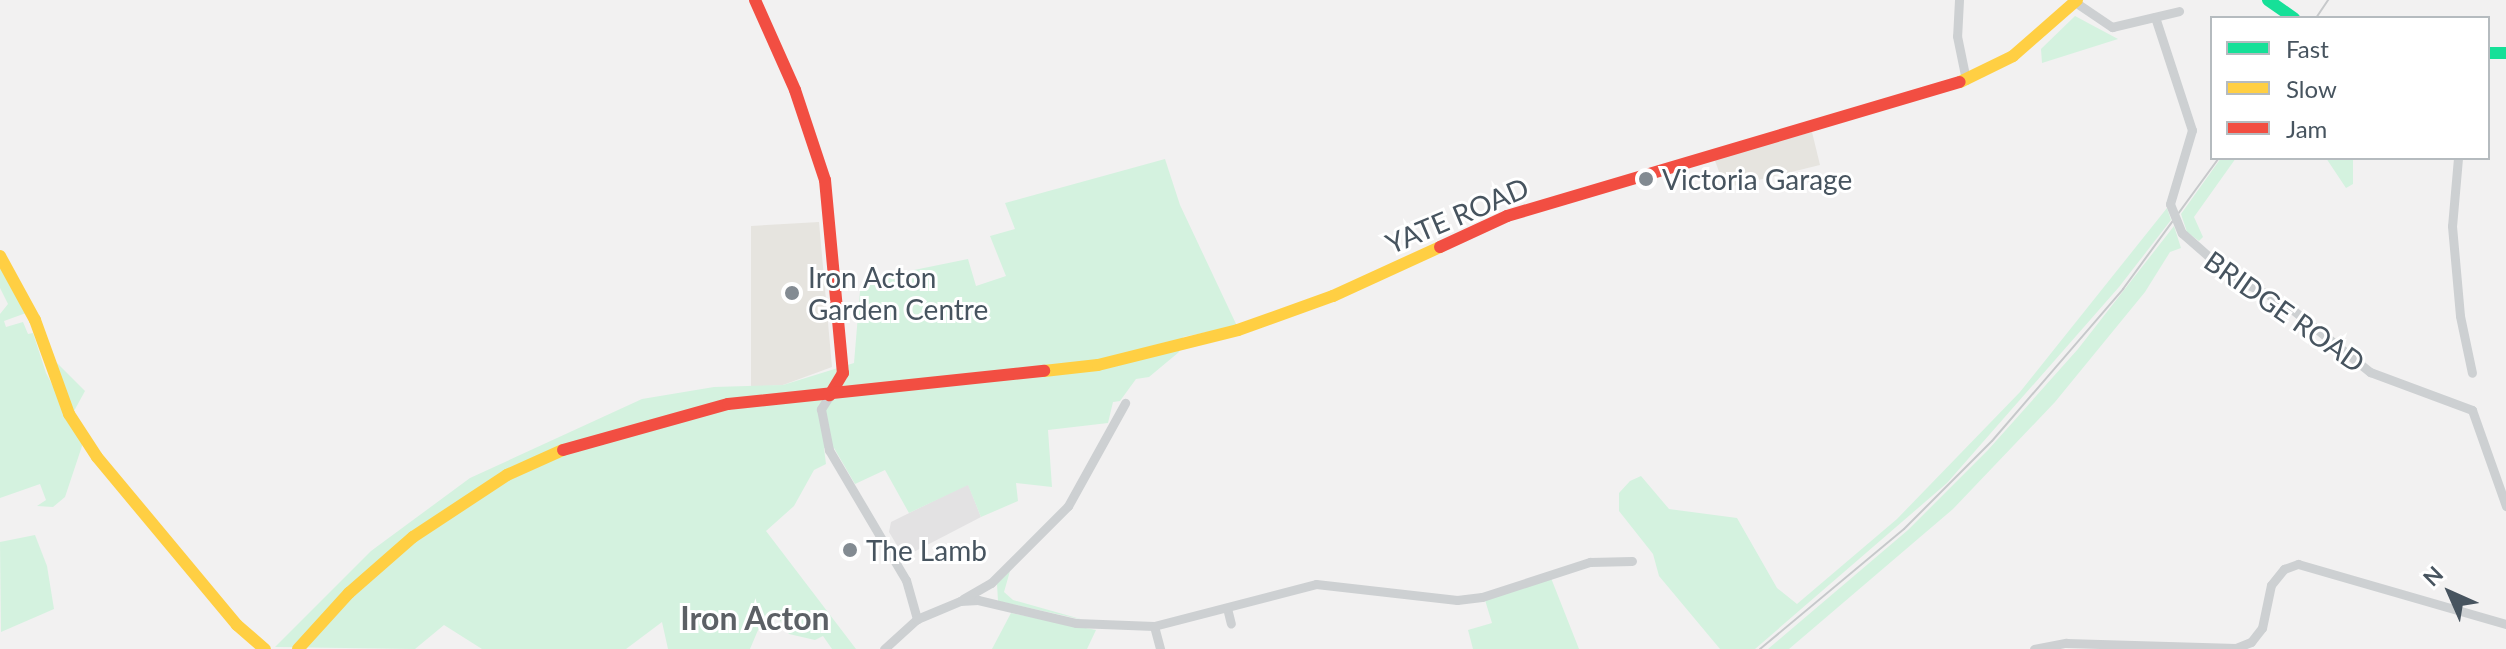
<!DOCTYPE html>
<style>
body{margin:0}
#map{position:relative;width:2506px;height:649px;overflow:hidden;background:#f2f1f1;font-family:Lato,sans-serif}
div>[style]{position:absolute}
.commercial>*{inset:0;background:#e6e4df}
.education>*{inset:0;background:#e3e2e3}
.green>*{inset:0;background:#d4f2df}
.street>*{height:9px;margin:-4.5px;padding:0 4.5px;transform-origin:4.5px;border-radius:4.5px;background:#cdd0d2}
.fast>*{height:12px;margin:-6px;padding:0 6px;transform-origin:6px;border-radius:6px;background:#16e098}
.slow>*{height:12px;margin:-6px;padding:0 6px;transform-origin:6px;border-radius:6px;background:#ffcf43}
.jam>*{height:12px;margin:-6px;padding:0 6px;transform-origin:6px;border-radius:6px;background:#f24e42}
.rail>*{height:2px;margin:-1px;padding:0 1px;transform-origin:1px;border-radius:1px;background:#c7c9cb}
.street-bridge>*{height:9px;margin:-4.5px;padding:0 4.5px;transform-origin:4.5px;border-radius:4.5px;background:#cdd0d2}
.dots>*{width:22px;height:22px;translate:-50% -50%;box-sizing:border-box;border:4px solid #fff;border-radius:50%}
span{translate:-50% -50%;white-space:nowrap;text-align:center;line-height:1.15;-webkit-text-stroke:6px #fff;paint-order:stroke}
.poi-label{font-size:28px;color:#47545f}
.left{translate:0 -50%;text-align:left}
.street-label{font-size:28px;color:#47545f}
.quarter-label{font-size:32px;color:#5c6065;font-weight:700}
.legend{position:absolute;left:2210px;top:16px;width:280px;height:144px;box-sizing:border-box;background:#fff;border:2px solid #b5bbbf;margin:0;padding:10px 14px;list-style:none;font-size:24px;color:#47545f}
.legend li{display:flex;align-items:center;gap:16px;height:40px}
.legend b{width:40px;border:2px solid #b5bbbf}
.north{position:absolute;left:2410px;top:553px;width:80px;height:80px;-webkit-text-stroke:6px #fff;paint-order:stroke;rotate:315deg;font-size:22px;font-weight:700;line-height:32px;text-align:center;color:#47545f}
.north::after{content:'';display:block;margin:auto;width:28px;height:36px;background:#47545f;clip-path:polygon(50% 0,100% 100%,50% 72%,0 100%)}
</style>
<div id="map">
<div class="commercial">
<div style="clip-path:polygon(1812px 132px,1820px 165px,1725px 188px,1714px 158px)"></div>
<div style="clip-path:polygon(819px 222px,832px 367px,783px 385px,751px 387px,751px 226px)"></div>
</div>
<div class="education">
<div style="clip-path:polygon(968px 484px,981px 517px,904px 557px,889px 532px,891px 522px)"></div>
</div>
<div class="green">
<div style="clip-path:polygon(2075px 16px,2118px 39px,2042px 63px,2041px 49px)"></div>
<div style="clip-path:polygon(2221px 158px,2236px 158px,2194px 217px,2203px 237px,2199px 241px,2187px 232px,2181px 214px)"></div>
<div style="clip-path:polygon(2326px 158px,2353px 158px,2353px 184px,2346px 188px)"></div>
<div style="clip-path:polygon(1165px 159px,1180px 205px,1237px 326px,1183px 337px,1179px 352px,1149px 377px,1136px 379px,1120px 401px,1113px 402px,1108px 423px,1048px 430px,1052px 487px,1016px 483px,1018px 501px,981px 517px,968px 485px,909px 513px,885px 470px,855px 484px,834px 448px,824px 448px,826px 464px,814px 470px,794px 506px,766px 531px,856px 649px,832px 649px,823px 636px,815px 640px,789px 634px,775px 613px,761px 623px,750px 649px,668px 649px,662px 622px,626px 649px,482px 649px,444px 625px,415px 649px,275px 647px,371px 551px,470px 478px,642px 399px,714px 387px,783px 385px,854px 363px,860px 291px,870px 279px,968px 259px,976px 286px,1006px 276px,990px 236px,1015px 229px,1005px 203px)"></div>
<div style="clip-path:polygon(2167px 208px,2171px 220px,2119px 287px,1947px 483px,1755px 649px,1720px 649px,1659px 576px,1653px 554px,1619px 511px,1619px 493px,1630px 481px,1641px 476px,1669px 509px,1737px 518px,1777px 588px,1797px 604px,1897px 519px,2020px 392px)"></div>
<div style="clip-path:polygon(2174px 226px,2181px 248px,2170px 252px,2145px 292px,2055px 402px,1953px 509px,1789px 649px,1768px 649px,1908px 530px,1988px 450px,2078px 349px)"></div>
<div style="clip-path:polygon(0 262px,26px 313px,4px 321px,6px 327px,23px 322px,28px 334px,33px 333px,46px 373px,83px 443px,65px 497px,53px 507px,37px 506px,46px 500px,40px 484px,0 498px,0 314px,8px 304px,0 288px)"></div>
<div style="clip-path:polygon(54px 360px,85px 391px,74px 411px,66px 396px)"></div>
<div style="clip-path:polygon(35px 535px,47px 566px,54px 609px,1px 632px,0 542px)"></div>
<div style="clip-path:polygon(1010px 571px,1004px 592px,1013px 600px,1084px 620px,998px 601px,997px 584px)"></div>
<div style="clip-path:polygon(1551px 578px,1579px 649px,1473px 649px,1468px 630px,1492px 623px,1485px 600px)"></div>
<div style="clip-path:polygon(1011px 613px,1075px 626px,1096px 630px,1087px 649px,992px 649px)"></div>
</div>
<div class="street">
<div style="left:1959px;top:0;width:36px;rotate:93deg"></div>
<div style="left:1957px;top:36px;width:45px;rotate:78.4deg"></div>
<div style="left:2075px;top:2px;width:45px;rotate:34deg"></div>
<div style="left:2112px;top:27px;width:69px;rotate:-13.4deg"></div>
<div style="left:2155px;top:17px;width:119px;rotate:71.9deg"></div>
<div style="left:2192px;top:130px;width:77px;rotate:106.6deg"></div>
<div style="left:2458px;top:158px;width:68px;rotate:95deg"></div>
<div style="left:2452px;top:226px;width:90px;rotate:84.9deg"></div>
<div style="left:2460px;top:316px;width:58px;rotate:78.1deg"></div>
<div style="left:2182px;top:233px;width:67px;rotate:41.3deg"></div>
<div style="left:2232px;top:277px;width:57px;rotate:26.1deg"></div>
<div style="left:2283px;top:302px;width:112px;rotate:38.8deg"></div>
<div style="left:2370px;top:372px;width:109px;rotate:20.4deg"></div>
<div style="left:2472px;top:410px;width:102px;rotate:70.5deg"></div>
<div style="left:830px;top:395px;width:17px;rotate:123deg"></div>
<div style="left:821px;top:409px;width:42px;rotate:79deg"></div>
<div style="left:829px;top:450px;width:151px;rotate:59.4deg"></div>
<div style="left:906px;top:580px;width:41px;rotate:74.2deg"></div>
<div style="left:963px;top:599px;width:32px;rotate:-30deg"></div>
<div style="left:991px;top:583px;width:109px;rotate:-45deg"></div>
<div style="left:1068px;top:506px;width:118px;rotate:-61deg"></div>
<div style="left:1227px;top:608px;width:16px;rotate:76deg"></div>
<div style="left:1154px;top:626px;width:24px;rotate:75deg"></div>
<div style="left:884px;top:649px;width:45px;rotate:-42.3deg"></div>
<div style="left:917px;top:619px;width:47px;rotate:-22.7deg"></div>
<div style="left:960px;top:601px;width:18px;rotate:-3deg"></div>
<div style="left:978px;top:600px;width:101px;rotate:13.2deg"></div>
<div style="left:1076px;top:623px;width:78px;rotate:2.2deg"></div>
<div style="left:1154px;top:626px;width:167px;rotate:-14.5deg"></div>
<div style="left:1316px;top:584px;width:142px;rotate:6.5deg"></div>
<div style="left:1457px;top:600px;width:25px;rotate:-7deg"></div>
<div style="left:1482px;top:597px;width:114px;rotate:-18deg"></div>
<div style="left:1590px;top:562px;width:42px;rotate:-1.4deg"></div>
<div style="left:2034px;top:649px;width:33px;rotate:-11deg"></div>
<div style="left:2066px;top:643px;width:170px;rotate:1.7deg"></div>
<div style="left:2236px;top:648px;width:16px;rotate:-22deg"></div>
<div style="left:2251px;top:642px;width:18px;rotate:-52deg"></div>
<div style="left:2262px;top:628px;width:44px;rotate:-78.2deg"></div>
<div style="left:2271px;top:585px;width:21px;rotate:-51deg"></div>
<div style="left:2284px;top:569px;width:15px;rotate:-20deg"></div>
<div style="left:2298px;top:564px;width:216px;rotate:16.1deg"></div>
</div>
<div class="fast">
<div style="left:2268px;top:0;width:32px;rotate:35deg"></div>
<div style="left:2488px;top:53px;width:18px"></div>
</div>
<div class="slow">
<div style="left:1960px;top:82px;width:59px;rotate:-26.1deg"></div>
<div style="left:2013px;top:56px;width:85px;rotate:-41.2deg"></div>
<div style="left:0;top:256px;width:73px;rotate:61.3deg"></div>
<div style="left:35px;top:320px;width:100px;rotate:70.1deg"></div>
<div style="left:69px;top:414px;width:51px;rotate:56.9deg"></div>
<div style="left:97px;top:457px;width:219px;rotate:50.2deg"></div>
<div style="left:237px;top:625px;width:37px;rotate:41deg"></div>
<div style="left:1044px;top:371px;width:54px;rotate:-6.3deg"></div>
<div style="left:1098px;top:365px;width:144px;rotate:-14deg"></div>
<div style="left:1238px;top:330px;width:101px;rotate:-19.7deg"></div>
<div style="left:1333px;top:296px;width:118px;rotate:-24.6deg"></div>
<div style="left:298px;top:649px;width:76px;rotate:-47.7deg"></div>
<div style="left:349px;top:593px;width:85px;rotate:-41.2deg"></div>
<div style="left:413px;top:537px;width:113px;rotate:-33.4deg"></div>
<div style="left:507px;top:475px;width:61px;rotate:-24.1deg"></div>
</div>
<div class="jam">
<div style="left:755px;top:0;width:98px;rotate:66deg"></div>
<div style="left:795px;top:90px;width:95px;rotate:71.6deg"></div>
<div style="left:825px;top:180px;width:194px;rotate:84.7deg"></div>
<div style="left:843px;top:373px;width:26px;rotate:121deg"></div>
<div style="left:1440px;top:247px;width:74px;rotate:-24.8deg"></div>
<div style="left:1507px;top:216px;width:472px;rotate:-16.5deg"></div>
<div style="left:563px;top:450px;width:171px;rotate:-15.6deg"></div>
<div style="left:728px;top:404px;width:318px;rotate:-6deg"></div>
</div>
<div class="rail">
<div style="left:2316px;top:18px;width:22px;rotate:-56deg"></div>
<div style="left:1760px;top:649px;width:187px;rotate:-39.8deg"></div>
<div style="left:1904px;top:529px;width:124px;rotate:-45deg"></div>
<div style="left:1992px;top:441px;width:201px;rotate:-49.2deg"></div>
<div style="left:2123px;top:289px;width:162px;rotate:-53.8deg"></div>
</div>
<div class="street-bridge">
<div style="left:2170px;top:204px;width:31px;rotate:68deg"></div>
</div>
<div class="dots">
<div style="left:1646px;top:179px;background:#838b92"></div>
<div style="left:792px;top:293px;background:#838b92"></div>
<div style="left:850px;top:550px;background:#838b92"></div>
</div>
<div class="poi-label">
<span class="left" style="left:1662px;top:179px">Victoria Garage</span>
<span class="left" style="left:808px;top:293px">Iron Acton<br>Garden Centre</span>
<span class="left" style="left:866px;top:550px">The Lamb</span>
</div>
<div class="street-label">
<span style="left:1457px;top:215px;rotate:-23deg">YATE ROAD</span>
<span style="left:2285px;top:311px;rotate:35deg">BRIDGE ROAD</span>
</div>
<div class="quarter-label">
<span style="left:755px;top:618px">Iron Acton</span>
</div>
<ul class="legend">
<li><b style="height:10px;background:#16e098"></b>Fast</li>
<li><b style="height:10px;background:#ffcf43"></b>Slow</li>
<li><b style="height:10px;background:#f24e42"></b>Jam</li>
</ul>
<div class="north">N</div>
</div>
